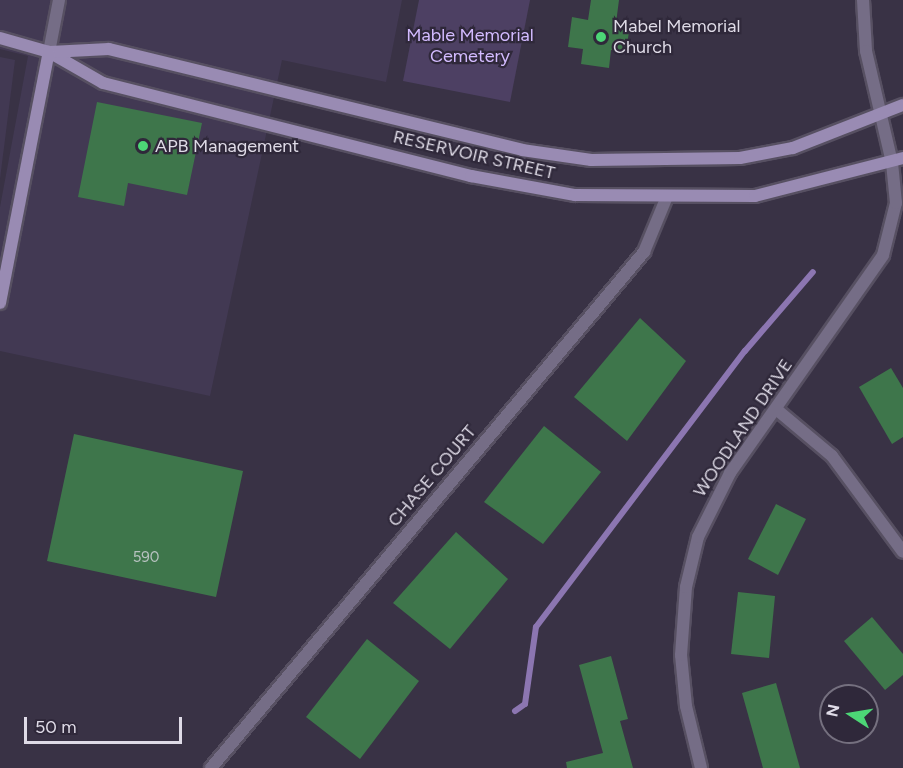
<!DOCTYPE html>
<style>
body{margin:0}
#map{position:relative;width:903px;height:768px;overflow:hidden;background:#393245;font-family:Figtree,sans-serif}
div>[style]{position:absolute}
.built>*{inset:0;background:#423953}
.green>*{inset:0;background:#4d4063}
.stream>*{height:6px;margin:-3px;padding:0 3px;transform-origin:3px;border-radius:3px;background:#8c76b1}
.building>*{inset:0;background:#3e764b}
.roads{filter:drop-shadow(2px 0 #575062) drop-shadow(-2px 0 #575062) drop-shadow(0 2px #575062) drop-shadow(0 -2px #575062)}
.minor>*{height:12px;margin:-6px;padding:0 6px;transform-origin:6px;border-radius:6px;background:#756d86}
.tertiary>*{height:12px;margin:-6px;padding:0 6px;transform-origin:6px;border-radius:6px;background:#756d86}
.secondary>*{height:12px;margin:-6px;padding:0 6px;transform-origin:6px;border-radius:6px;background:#998bb3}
.dots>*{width:16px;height:16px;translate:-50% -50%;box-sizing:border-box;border:3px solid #2f283a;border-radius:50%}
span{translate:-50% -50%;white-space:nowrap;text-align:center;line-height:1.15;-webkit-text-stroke:4.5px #2f283a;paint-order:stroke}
.number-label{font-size:15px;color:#b7c2c0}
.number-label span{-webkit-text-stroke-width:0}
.poi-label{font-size:18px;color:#dfdbe7}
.left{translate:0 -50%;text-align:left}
.park-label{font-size:18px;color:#d3bbff}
.street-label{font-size:18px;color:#dfdbe7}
.north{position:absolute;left:819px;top:684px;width:60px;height:60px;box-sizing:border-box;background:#2f283a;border:2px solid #75707f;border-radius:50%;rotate:282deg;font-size:16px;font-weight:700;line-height:24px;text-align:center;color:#dfdbe7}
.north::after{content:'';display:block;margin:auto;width:21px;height:27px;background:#4cd676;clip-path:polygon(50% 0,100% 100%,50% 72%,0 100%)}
.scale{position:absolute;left:24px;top:717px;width:158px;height:27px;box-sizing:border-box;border:3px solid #dfdbe7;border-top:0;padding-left:8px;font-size:18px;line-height:21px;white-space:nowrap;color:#dfdbe7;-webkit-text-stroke:4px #2f283a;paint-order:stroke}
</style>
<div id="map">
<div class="built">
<div style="clip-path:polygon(0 0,402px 0,386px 82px,282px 60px,210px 396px,0 351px,0 207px,28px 56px,0 49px)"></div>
<div style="clip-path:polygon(0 57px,15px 60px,0 179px)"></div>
</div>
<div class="green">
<div style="clip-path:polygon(419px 0,530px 0,510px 102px,403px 81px)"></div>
</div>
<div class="stream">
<div style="left:515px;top:711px;width:12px;rotate:-35deg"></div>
<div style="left:525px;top:704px;width:78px;rotate:-81.9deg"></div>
<div style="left:536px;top:627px;width:346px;rotate:-52.9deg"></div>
<div style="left:745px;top:351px;width:104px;rotate:-49.3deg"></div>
</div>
<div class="building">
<div style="clip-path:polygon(591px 0,619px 0,616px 23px,630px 25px,626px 52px,611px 50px,609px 68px,581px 64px,583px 49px,568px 47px,572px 17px,588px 20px)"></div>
<div style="clip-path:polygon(97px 102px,202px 123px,187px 195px,128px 183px,124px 206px,78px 197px)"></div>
<div style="clip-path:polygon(640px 318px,686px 361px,627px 441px,574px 397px)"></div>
<div style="clip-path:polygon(891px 368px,903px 388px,903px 437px,892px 444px,859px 387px)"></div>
<div style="clip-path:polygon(544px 426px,601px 472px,543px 544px,484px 502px)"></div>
<div style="clip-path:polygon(74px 434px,243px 471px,216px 597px,47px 561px)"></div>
<div style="clip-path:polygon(776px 504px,806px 519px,778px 575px,748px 559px)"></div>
<div style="clip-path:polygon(456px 532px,508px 579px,450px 649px,393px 603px)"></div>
<div style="clip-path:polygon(738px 592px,775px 596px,769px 658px,731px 654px)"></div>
<div style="clip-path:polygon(872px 617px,903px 654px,903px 675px,885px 690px,844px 641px)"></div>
<div style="clip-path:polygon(367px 639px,419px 681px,360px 759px,306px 717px)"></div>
<div style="clip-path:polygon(611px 656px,628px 719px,620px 721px,633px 768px,567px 768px,566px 762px,603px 753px,579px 665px)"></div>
<div style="clip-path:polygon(776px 683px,800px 768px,763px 768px,742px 693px)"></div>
</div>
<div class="roads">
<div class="minor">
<div style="left:776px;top:409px;width:73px;rotate:40deg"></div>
<div style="left:832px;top:456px;width:119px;rotate:53.5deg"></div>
<div style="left:211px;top:768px;width:674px;rotate:-50deg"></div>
<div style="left:644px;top:252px;width:57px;rotate:-67.5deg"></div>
<div style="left:701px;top:768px;width:64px;rotate:-103.6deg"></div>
<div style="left:686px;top:706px;width:51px;rotate:-95.6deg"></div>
<div style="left:681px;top:655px;width:68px;rotate:-85.8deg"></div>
<div style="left:686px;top:587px;width:51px;rotate:-76.5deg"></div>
<div style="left:698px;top:537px;width:72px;rotate:-63.4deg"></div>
<div style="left:730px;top:473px;width:266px;rotate:-54.9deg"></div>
<div style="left:883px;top:255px;width:54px;rotate:-76deg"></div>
<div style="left:896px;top:203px;width:40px;rotate:-95.7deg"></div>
</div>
<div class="tertiary">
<div style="left:863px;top:0;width:51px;rotate:86.6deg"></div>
<div style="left:866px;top:51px;width:115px;rotate:76.9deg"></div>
<div style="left:49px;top:52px;width:53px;rotate:-79.1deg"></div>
</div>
<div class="secondary">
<div style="left:0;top:38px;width:51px;rotate:15.9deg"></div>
<div style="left:49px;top:52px;width:62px;rotate:29.9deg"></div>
<div style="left:103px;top:83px;width:380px;rotate:14.2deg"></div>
<div style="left:471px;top:176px;width:106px;rotate:10.4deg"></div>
<div style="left:575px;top:195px;width:180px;rotate:0.3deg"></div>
<div style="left:755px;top:196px;width:153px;rotate:-14.4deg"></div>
<div style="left:50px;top:52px;width:59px;rotate:-2.9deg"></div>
<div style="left:109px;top:49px;width:425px;rotate:13.7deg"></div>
<div style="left:522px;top:150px;width:70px;rotate:8.2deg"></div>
<div style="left:591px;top:160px;width:149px;rotate:-0.8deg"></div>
<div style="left:740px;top:158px;width:54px;rotate:-10.7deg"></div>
<div style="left:793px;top:148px;width:118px;rotate:-21.4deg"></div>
<div style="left:0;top:303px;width:256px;rotate:-79deg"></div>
</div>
</div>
<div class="dots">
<div style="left:601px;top:37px;background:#4cd676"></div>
<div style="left:143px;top:146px;background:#4cd676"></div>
</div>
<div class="number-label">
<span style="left:146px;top:558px">590</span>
</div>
<div class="poi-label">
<span class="left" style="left:613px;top:37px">Mabel Memorial<br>Church</span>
<span class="left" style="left:155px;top:146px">APB Management</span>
</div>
<div class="park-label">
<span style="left:470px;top:46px">Mable Memorial<br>Cemetery</span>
</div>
<div class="street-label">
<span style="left:474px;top:155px;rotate:13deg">RESERVOIR STREET</span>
<span style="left:743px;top:428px;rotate:-56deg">WOODLAND DRIVE</span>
<span style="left:432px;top:476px;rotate:-50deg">CHASE COURT</span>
</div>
<div class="north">N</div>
<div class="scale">50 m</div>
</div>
